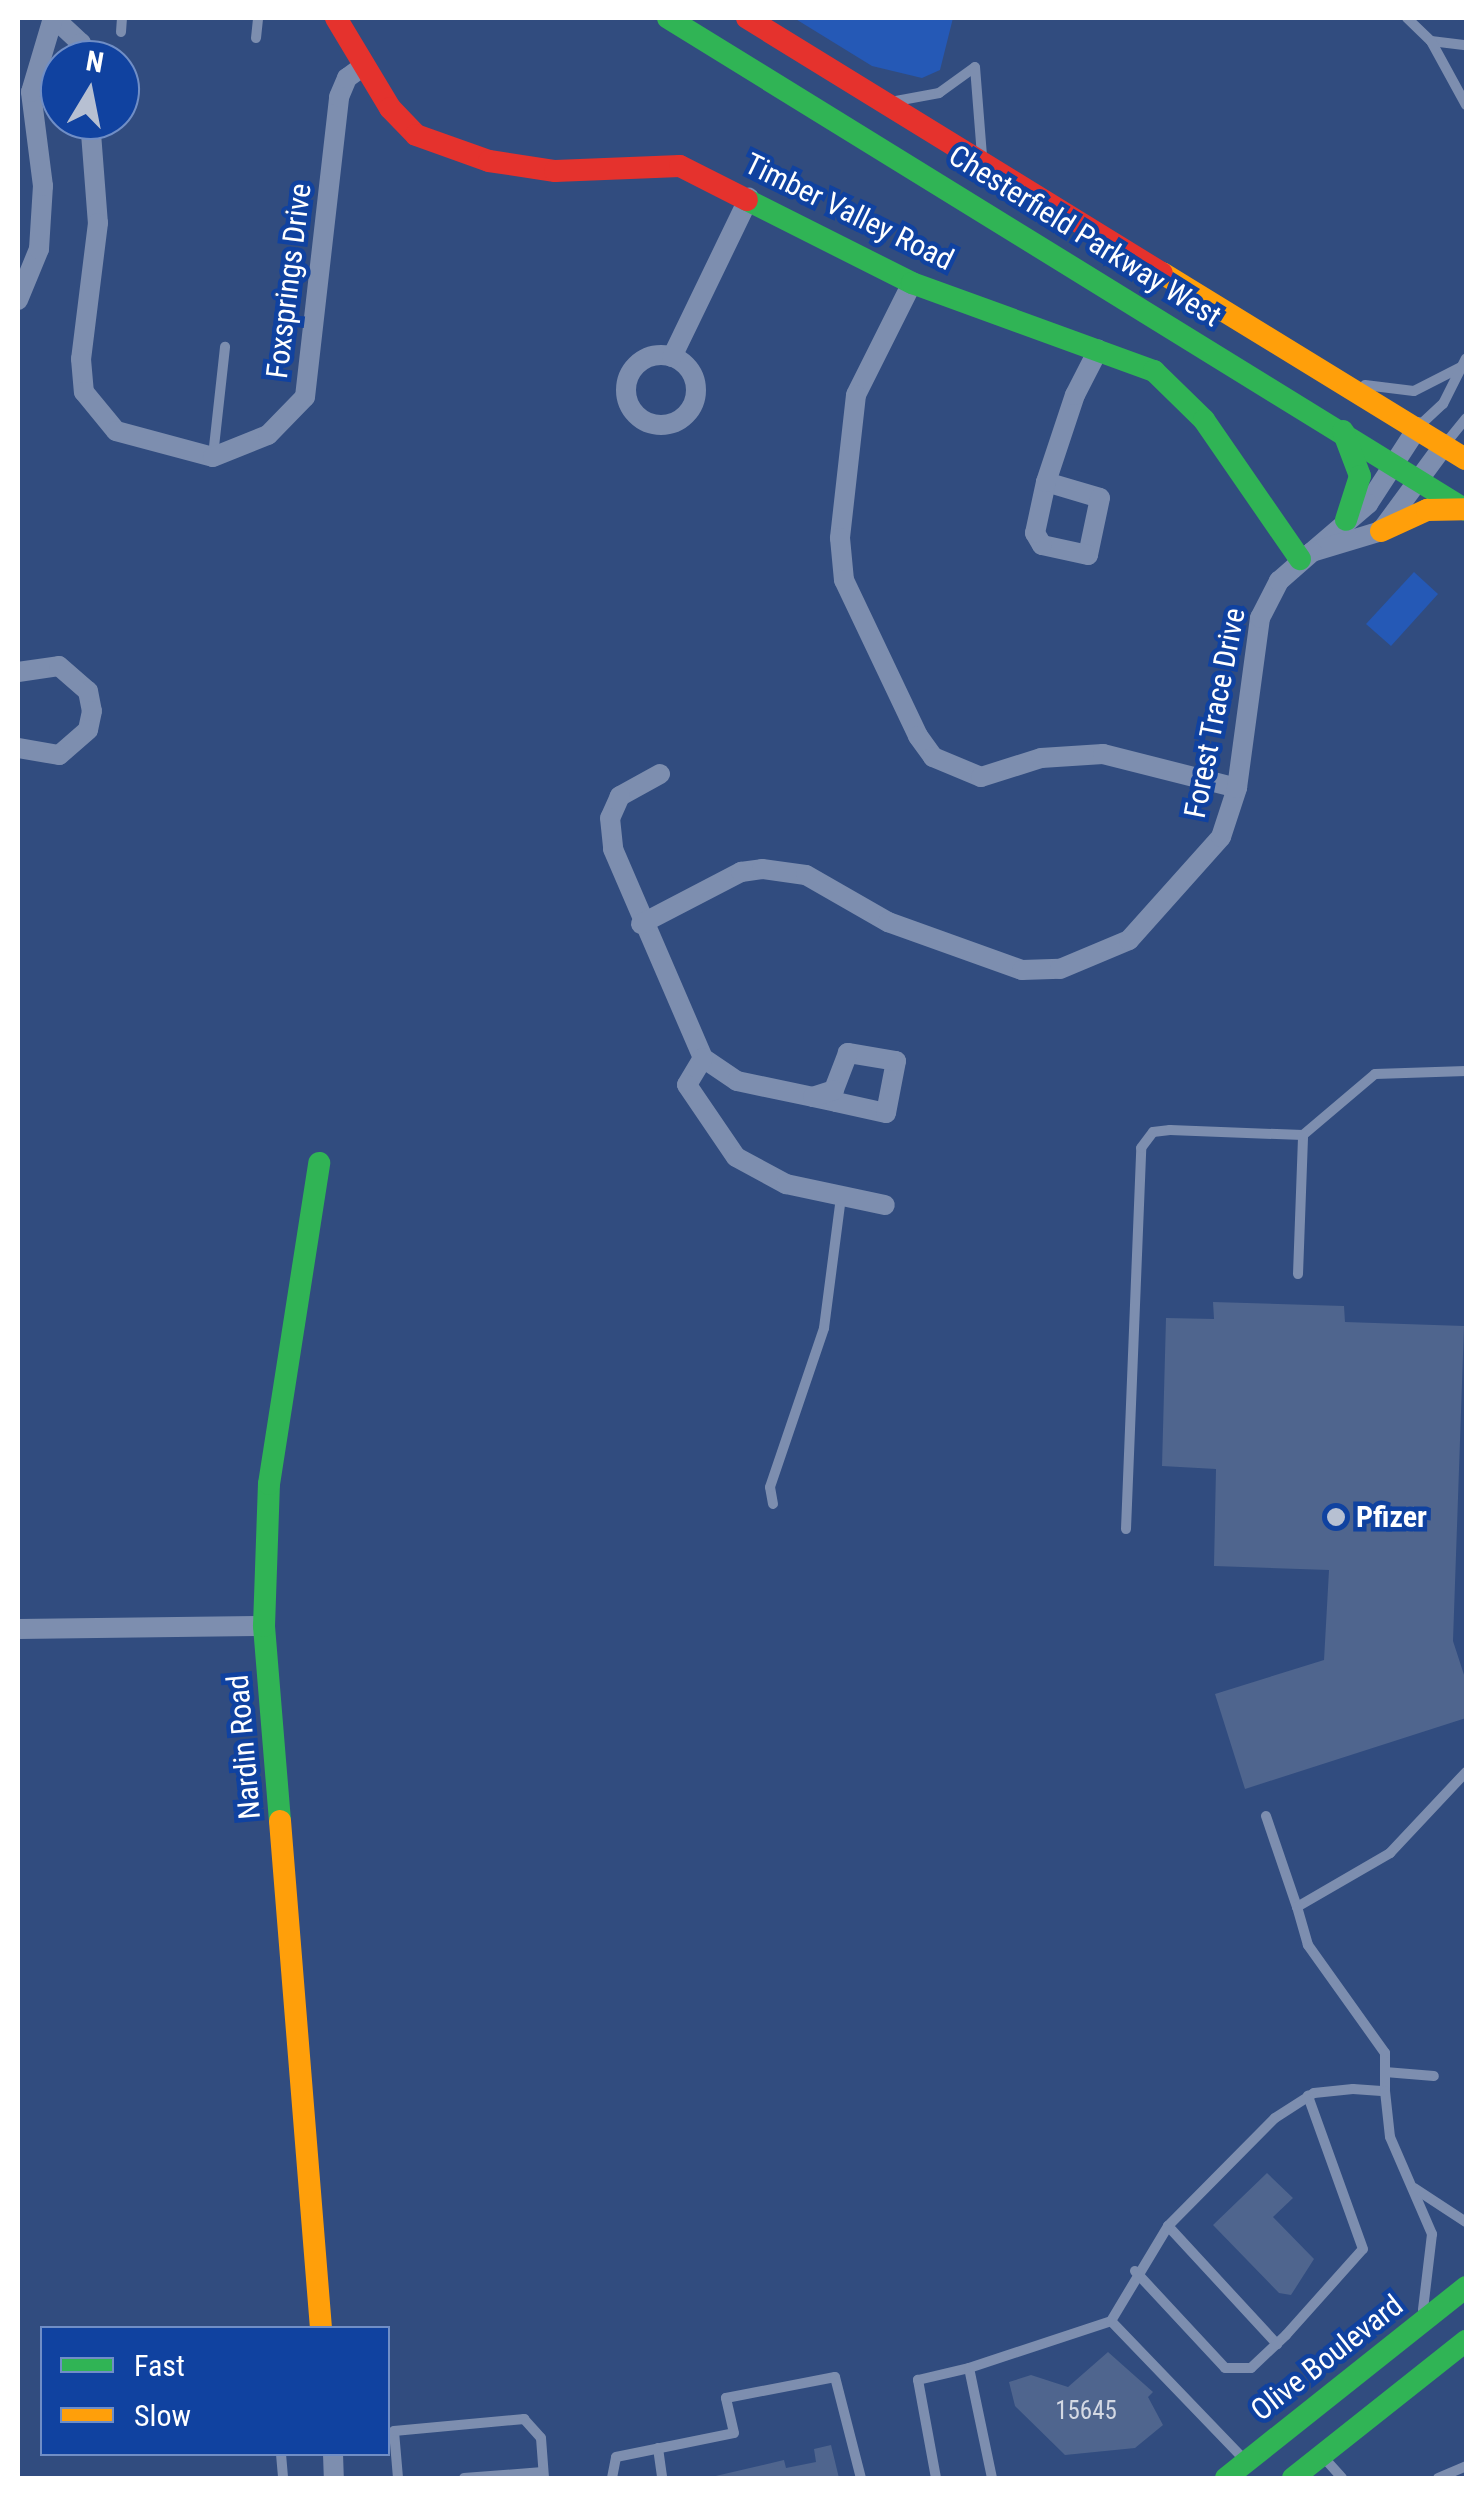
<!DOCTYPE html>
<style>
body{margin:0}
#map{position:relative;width:1484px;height:2496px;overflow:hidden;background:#314c7f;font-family:"Roboto Condensed",sans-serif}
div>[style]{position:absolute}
.green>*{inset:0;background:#2559b6}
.building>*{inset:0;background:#4f658e}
.lane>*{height:10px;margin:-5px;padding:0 5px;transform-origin:5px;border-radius:5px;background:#7d8eaf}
.street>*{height:20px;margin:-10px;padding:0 10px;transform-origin:10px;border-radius:10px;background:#7d8eaf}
.street>.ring{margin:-10px;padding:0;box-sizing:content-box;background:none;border:20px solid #7d8eaf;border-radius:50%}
.fast>*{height:22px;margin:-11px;padding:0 11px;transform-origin:11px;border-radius:11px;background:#30b455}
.slow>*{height:22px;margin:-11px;padding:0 11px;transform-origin:11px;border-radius:11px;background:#ff9f0a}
.jam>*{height:22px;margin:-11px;padding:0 11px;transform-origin:11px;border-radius:11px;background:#e5322d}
.dots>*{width:28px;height:28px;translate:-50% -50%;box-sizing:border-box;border:5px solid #1042a0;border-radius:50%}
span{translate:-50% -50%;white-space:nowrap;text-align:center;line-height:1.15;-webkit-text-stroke:9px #1042a0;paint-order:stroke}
.number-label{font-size:25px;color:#d3d8e3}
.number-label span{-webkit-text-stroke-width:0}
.street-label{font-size:30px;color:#fff}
.poi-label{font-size:30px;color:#fff;font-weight:700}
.left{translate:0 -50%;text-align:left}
.frame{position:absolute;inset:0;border:20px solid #fff;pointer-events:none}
.legend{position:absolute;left:40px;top:2326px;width:350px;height:130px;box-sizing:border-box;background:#1042a0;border:2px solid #708ec6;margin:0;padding:12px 18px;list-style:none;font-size:30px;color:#fff}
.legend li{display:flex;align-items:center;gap:20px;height:50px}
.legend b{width:50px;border:2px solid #708ec6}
.north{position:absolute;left:40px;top:40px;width:100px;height:100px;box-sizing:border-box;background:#1042a0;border:2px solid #708ec6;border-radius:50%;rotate:10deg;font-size:28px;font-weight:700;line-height:40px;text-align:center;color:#fff}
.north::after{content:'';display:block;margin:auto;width:35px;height:45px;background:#b7c0d2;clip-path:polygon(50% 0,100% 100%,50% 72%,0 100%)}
</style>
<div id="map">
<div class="green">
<div style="clip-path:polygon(794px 18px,953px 18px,940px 70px,922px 78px,872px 66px)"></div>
<div style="clip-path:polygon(1414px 572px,1438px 594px,1391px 646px,1366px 624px)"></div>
</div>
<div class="building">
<div style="clip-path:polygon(1213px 1302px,1344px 1306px,1345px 1322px,1464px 1326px,1453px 1641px,1466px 1681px,1466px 1718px,1245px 1789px,1215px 1694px,1324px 1660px,1329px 1570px,1214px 1566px,1216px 1469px,1162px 1466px,1166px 1318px,1214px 1319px)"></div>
<div style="clip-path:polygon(1267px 2173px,1293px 2198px,1273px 2217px,1314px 2259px,1291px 2295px,1279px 2293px,1213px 2225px)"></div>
<div style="clip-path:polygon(1108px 2352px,1153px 2392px,1148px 2397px,1163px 2425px,1135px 2448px,1065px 2455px,1015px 2406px,1009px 2382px,1031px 2375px,1068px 2387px)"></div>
<div style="clip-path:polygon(831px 2445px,839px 2478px,707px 2478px,784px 2460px,786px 2468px,816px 2462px,814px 2449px)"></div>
</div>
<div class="lane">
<div style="left:1407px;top:18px;width:33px;rotate:44deg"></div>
<div style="left:1431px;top:41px;width:35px;rotate:7deg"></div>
<div style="left:121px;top:32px;width:14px;rotate:-86deg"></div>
<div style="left:256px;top:38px;width:20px;rotate:-84deg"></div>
<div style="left:1431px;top:41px;width:73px;rotate:61.3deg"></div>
<div style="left:896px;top:101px;width:44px;rotate:-10.5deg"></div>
<div style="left:939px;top:93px;width:44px;rotate:-35.8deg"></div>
<div style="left:975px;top:67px;width:89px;rotate:85.5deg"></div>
<div style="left:1365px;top:385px;width:49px;rotate:7deg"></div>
<div style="left:1414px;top:391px;width:55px;rotate:-27deg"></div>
<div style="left:1419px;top:426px;width:33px;rotate:-43deg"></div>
<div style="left:1443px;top:404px;width:51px;rotate:-63.4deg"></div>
<div style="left:1446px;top:443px;width:32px;rotate:-51deg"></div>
<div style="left:213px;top:456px;width:110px;rotate:-83.7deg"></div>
<div style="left:1298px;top:1274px;width:139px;rotate:-87.9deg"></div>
<div style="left:1303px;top:1135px;width:94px;rotate:-40.3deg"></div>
<div style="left:1375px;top:1074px;width:91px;rotate:-1.9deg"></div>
<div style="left:773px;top:1504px;width:17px;rotate:-100deg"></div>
<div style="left:770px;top:1487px;width:168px;rotate:-71.2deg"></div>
<div style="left:824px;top:1328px;width:132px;rotate:-82.6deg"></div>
<div style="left:1126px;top:1529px;width:381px;rotate:-87.7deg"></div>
<div style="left:1141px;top:1148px;width:20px;rotate:-53deg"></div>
<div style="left:1153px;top:1132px;width:17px;rotate:-7deg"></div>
<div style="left:1170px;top:1130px;width:133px;rotate:2.2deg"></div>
<div style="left:1266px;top:1816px;width:96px;rotate:71.2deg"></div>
<div style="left:1385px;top:2072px;width:49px;rotate:4.7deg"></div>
<div style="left:1385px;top:2091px;width:38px;rotate:-90deg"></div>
<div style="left:1385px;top:2053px;width:133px;rotate:-125.5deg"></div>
<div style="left:1308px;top:1945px;width:40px;rotate:-106deg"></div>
<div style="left:1297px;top:1907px;width:108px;rotate:-30.1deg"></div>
<div style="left:1390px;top:1853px;width:111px;rotate:-46.8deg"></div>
<div style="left:1414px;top:2188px;width:62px;rotate:33.2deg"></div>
<div style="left:1168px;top:2226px;width:161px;rotate:47.3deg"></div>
<div style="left:1135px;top:2271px;width:132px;rotate:47.1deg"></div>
<div style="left:1225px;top:2368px;width:26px"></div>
<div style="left:1251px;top:2368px;width:48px;rotate:-43.3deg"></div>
<div style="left:1286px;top:2335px;width:115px;rotate:-48.2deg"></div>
<div style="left:1363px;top:2249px;width:163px;rotate:-109.8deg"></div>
<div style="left:1111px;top:2321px;width:111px;rotate:-59deg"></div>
<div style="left:1168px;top:2226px;width:152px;rotate:-45.3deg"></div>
<div style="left:1275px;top:2118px;width:46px;rotate:-32.7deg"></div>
<div style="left:1314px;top:2093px;width:39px;rotate:-6deg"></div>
<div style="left:1353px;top:2089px;width:32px;rotate:4deg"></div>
<div style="left:1385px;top:2091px;width:46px;rotate:83.8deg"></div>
<div style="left:1390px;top:2137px;width:106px;rotate:66.6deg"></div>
<div style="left:1432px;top:2234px;width:76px;rotate:96.8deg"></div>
<div style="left:658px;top:2448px;width:30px;rotate:82deg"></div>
<div style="left:281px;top:2454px;width:24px;rotate:85deg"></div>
<div style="left:1326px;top:2460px;width:24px;rotate:48deg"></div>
<div style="left:398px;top:2478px;width:47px;rotate:-94.9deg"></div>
<div style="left:394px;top:2431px;width:131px;rotate:-5.3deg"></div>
<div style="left:524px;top:2419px;width:25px;rotate:48deg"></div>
<div style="left:541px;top:2438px;width:40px;rotate:85.7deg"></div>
<div style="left:464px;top:2478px;width:79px;rotate:-4.3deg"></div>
<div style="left:612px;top:2478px;width:21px;rotate:-79deg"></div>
<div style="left:616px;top:2457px;width:120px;rotate:-11.5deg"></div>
<div style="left:734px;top:2433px;width:36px;rotate:-103deg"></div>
<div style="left:726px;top:2398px;width:111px;rotate:-10.9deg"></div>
<div style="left:835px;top:2377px;width:104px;rotate:75.6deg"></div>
<div style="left:936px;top:2478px;width:100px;rotate:-100.4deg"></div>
<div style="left:918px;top:2380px;width:52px;rotate:-13.2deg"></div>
<div style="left:992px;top:2478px;width:112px;rotate:-101.8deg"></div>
<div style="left:969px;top:2368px;width:150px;rotate:-18.3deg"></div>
<div style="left:1111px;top:2321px;width:192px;rotate:46.1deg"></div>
<div style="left:1438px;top:2478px;width:30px;rotate:-23deg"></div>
</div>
<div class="street">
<div style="left:54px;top:18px;width:37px;rotate:43deg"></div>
<div style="left:81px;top:43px;width:17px;rotate:77deg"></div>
<div style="left:90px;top:120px;width:103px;rotate:85.6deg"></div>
<div style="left:98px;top:223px;width:137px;rotate:97.1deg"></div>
<div style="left:81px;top:359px;width:33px;rotate:85deg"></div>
<div style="left:84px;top:392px;width:50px;rotate:50.6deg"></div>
<div style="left:116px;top:431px;width:100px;rotate:15deg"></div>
<div style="left:213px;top:457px;width:59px;rotate:-21.8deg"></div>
<div style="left:268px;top:435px;width:53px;rotate:-45.8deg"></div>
<div style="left:305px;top:397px;width:302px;rotate:-83.5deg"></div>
<div style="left:339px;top:97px;width:21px;rotate:-67deg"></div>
<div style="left:347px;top:78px;width:22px;rotate:-36deg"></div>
<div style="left:912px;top:283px;width:125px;rotate:116.6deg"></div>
<div style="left:856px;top:395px;width:144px;rotate:96.4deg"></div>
<div style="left:840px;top:538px;width:42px;rotate:84.6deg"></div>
<div style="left:844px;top:580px;width:173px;rotate:64.6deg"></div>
<div style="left:918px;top:736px;width:26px;rotate:54deg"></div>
<div style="left:933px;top:757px;width:52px;rotate:22.6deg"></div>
<div style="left:981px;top:777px;width:63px;rotate:-17.6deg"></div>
<div style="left:1041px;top:758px;width:62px;rotate:-3.7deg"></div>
<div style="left:1103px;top:754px;width:138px;rotate:14.2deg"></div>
<div style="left:18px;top:300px;width:55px;rotate:-67.6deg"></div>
<div style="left:39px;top:249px;width:63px;rotate:-86.4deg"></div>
<div style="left:43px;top:186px;width:95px;rotate:-97.3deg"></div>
<div style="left:31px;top:92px;width:77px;rotate:-73.4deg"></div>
<div class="ring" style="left:626px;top:355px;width:50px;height:50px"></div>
<div style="left:672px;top:357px;width:177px;rotate:-64.2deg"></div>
<div style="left:1418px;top:427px;width:92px;rotate:123deg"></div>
<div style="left:1368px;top:504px;width:74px;rotate:139.4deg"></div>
<div style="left:1312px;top:552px;width:72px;rotate:-16.9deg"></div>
<div style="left:1381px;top:531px;width:108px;rotate:-53.7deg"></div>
<div style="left:1046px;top:482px;width:56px;rotate:16.5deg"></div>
<div style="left:1100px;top:498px;width:58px;rotate:101.9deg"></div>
<div style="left:1088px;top:555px;width:47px;rotate:-167.7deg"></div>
<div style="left:1042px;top:545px;width:14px;rotate:-120deg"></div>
<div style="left:1035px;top:533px;width:52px;rotate:-77.8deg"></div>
<div style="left:1046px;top:482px;width:92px;rotate:-71.6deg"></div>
<div style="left:1075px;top:395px;width:51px;rotate:-62.9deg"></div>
<div style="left:18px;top:672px;width:41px;rotate:-8.3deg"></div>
<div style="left:59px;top:666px;width:38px;rotate:41deg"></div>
<div style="left:88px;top:691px;width:20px;rotate:79deg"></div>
<div style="left:92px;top:711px;width:19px;rotate:102deg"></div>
<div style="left:88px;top:730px;width:38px;rotate:139deg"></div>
<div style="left:59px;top:755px;width:42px;rotate:-170.3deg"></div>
<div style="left:660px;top:774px;width:46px;rotate:151.2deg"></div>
<div style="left:620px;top:796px;width:24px;rotate:114deg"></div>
<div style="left:610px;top:818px;width:31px;rotate:84deg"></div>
<div style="left:613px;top:849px;width:228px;rotate:66.7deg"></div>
<div style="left:703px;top:1058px;width:41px;rotate:34.1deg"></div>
<div style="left:737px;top:1081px;width:78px;rotate:11.9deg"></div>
<div style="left:813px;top:1097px;width:24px;rotate:12deg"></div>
<div style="left:836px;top:1102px;width:51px;rotate:12.4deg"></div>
<div style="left:886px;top:1113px;width:53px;rotate:-79.1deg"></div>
<div style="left:896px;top:1061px;width:49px;rotate:-170.5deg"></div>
<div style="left:848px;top:1053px;width:40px;rotate:111deg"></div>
<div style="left:834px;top:1090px;width:22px;rotate:162deg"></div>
<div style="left:641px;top:924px;width:113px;rotate:-27.5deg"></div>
<div style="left:741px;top:872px;width:21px;rotate:-8deg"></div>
<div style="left:762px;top:869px;width:44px;rotate:7.8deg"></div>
<div style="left:806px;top:875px;width:95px;rotate:29.8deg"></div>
<div style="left:888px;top:922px;width:142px;rotate:19.7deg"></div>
<div style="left:1022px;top:970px;width:38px;rotate:-2deg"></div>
<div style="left:1060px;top:969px;width:75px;rotate:-22.8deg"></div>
<div style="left:1129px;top:940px;width:138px;rotate:-48.2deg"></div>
<div style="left:1221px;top:837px;width:52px;rotate:-71.9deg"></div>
<div style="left:1237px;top:788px;width:172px;rotate:-82.3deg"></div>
<div style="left:1260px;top:618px;width:42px;rotate:-62.8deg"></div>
<div style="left:1279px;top:581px;width:44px;rotate:-41.3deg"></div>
<div style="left:703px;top:1058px;width:31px;rotate:121deg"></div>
<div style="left:687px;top:1085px;width:87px;rotate:55.8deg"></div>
<div style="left:736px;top:1157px;width:57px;rotate:28.4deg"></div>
<div style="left:786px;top:1184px;width:101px;rotate:12deg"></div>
<div style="left:18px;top:1629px;width:246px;rotate:-0.7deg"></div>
<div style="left:333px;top:2454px;width:24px;rotate:88deg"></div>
</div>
<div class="fast">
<div style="left:668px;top:18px;width:937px;rotate:31.66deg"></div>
<div style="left:747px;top:200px;width:185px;rotate:26.7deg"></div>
<div style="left:912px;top:283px;width:258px;rotate:20deg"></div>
<div style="left:1154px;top:371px;width:70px;rotate:44.4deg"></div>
<div style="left:1204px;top:420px;width:169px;rotate:55.4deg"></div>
<div style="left:1343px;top:431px;width:48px;rotate:69.3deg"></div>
<div style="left:1360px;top:476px;width:46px;rotate:107.7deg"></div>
<div style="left:280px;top:1821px;width:196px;rotate:-94.7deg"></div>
<div style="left:264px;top:1626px;width:142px;rotate:-88deg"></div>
<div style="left:269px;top:1484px;width:325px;rotate:-81.1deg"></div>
<div style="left:1226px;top:2478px;width:307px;rotate:-38.5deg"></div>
<div style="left:1293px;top:2478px;width:221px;rotate:-38.4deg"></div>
</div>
<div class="slow">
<div style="left:1162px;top:273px;width:356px;rotate:31.5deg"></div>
<div style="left:1381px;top:531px;width:51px;rotate:-24.5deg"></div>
<div style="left:1427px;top:510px;width:39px;rotate:-1deg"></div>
<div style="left:280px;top:1821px;width:509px;rotate:85.38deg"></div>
</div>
<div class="jam">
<div style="left:336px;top:18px;width:105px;rotate:59deg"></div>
<div style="left:390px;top:108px;width:37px;rotate:46deg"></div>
<div style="left:416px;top:135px;width:77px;rotate:19.6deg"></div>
<div style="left:489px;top:161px;width:67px;rotate:8.6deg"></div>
<div style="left:555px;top:171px;width:125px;rotate:-2.3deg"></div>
<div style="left:680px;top:166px;width:75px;rotate:26.9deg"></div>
<div style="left:747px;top:18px;width:487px;rotate:31.6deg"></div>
</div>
<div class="dots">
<div style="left:1336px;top:1517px;background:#b7c0d2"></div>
</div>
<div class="number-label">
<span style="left:1086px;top:2411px">15645</span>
</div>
<div class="street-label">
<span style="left:849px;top:212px;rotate:26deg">Timber Valley Road</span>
<span style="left:1085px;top:236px;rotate:32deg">Chesterfield Parkway West</span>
<span style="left:289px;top:281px;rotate:-83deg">Foxsprings Drive</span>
<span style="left:1215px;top:713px;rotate:-79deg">Forest Trace Drive</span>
<span style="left:244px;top:1747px;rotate:-95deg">Nardin Road</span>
<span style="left:1327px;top:2358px;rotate:-38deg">Olive Boulevard</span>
</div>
<div class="poi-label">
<span class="left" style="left:1356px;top:1517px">Pfizer</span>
</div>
<div class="frame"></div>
<ul class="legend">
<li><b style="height:12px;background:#30b455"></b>Fast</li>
<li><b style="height:12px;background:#ff9f0a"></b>Slow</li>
</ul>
<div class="north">N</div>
</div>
